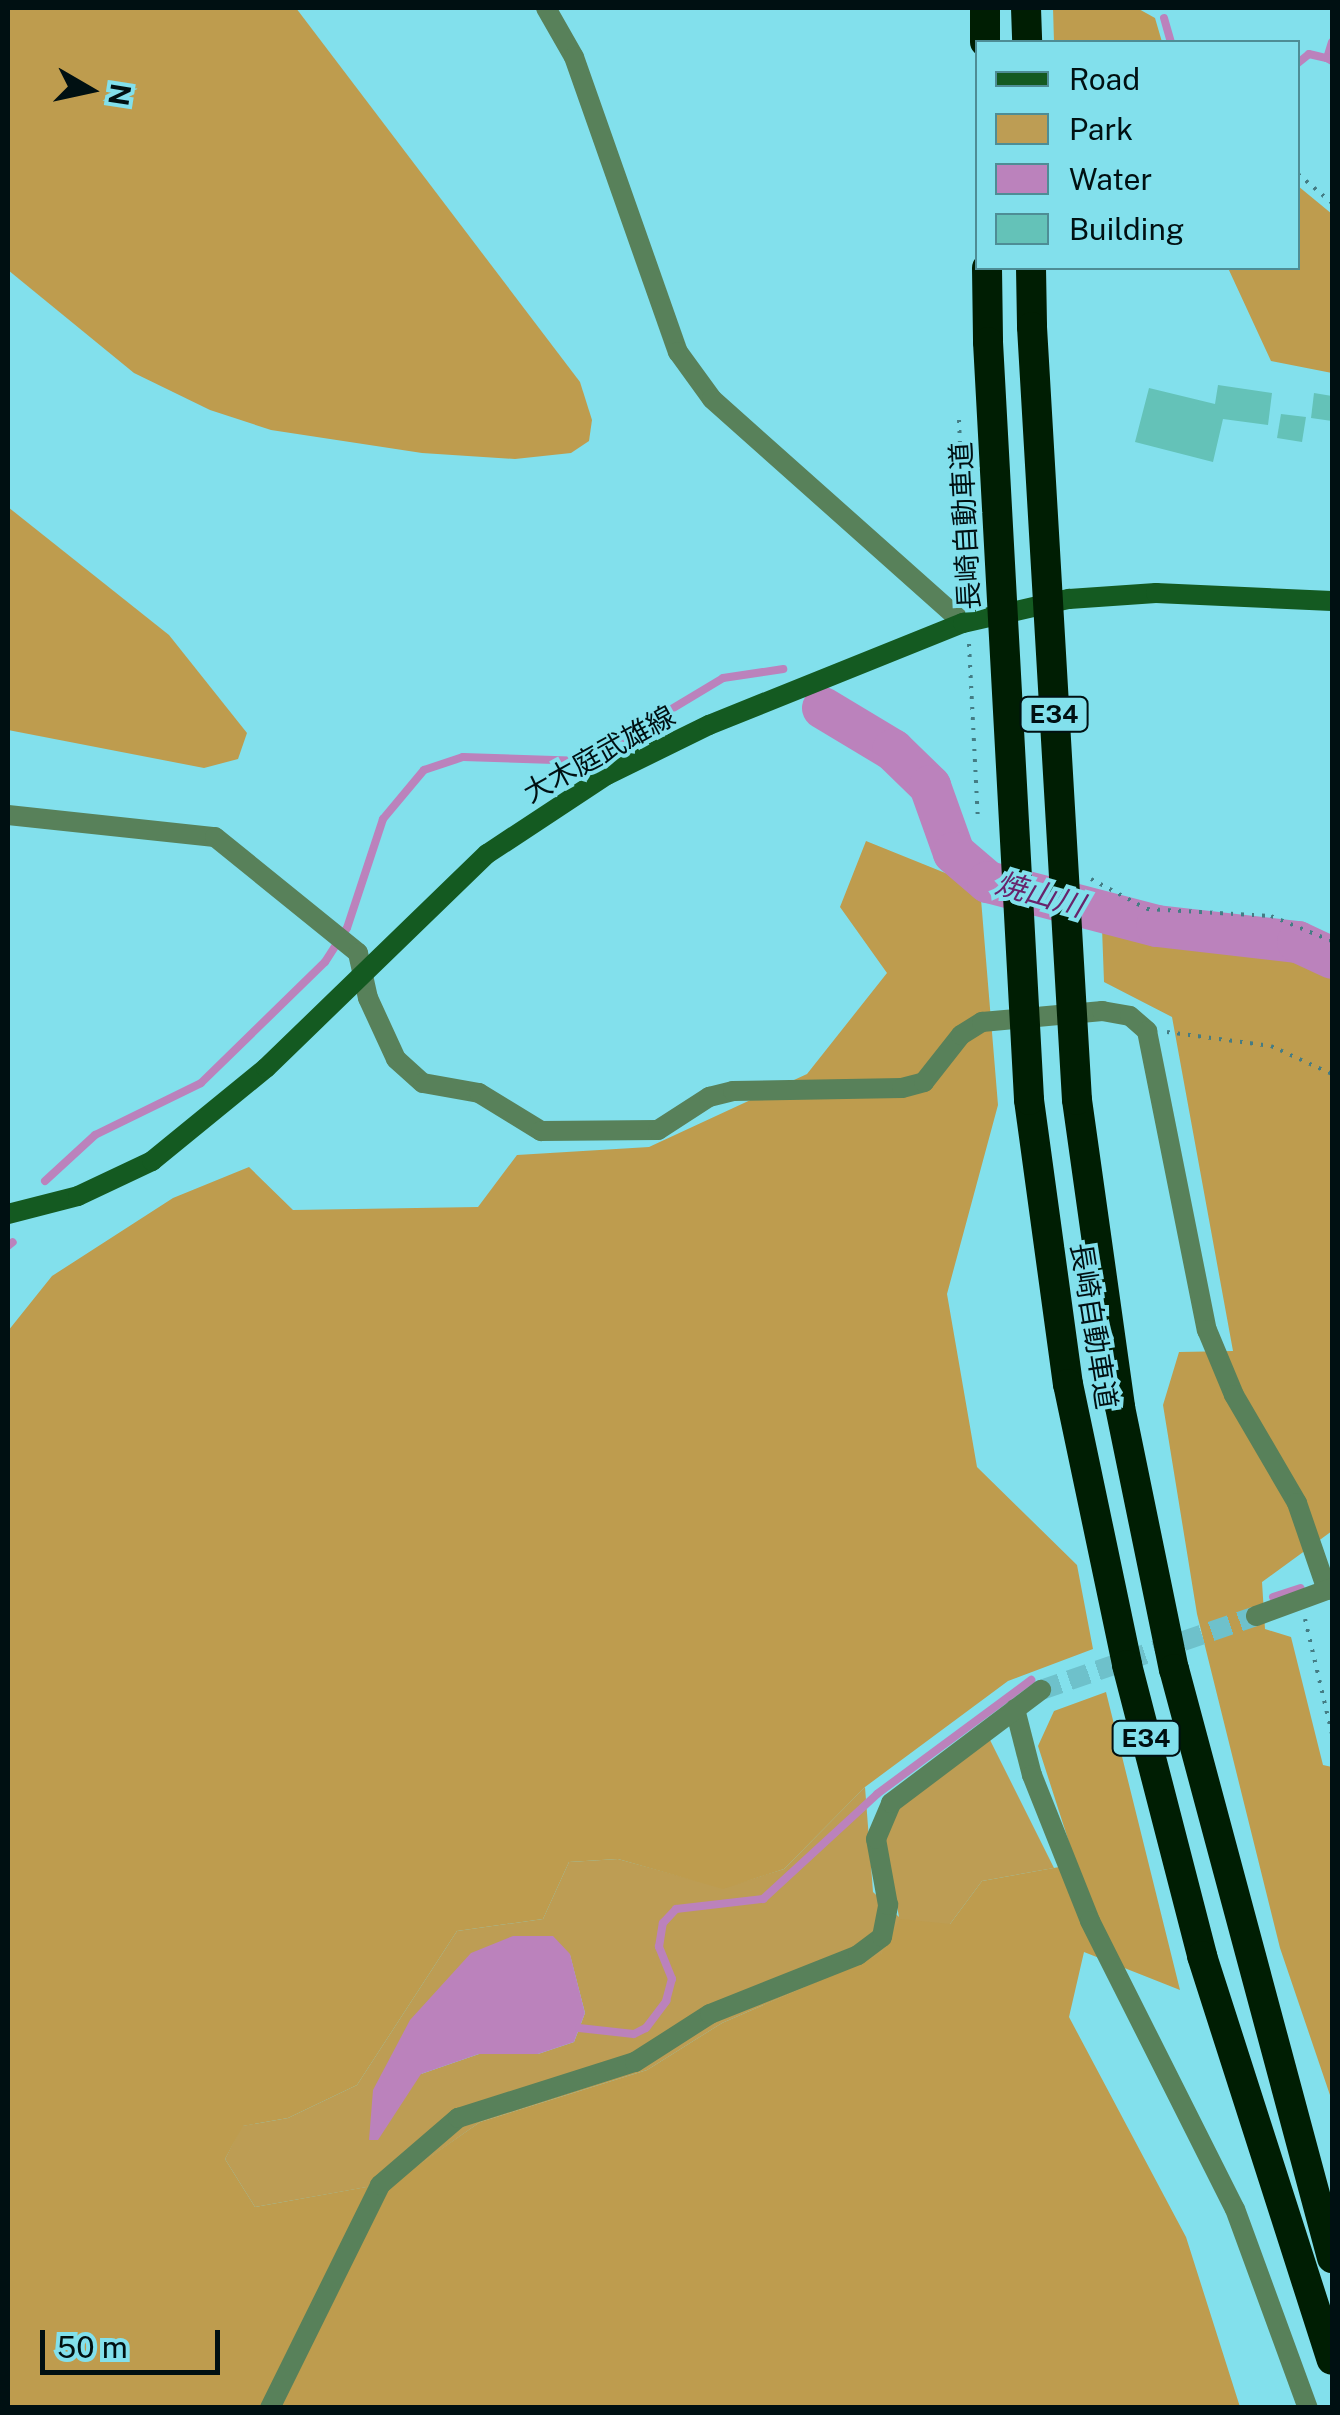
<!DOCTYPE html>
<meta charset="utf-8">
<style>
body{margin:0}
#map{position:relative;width:1340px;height:2415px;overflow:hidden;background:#82e0ec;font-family:"Public Sans","Noto Sans JP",sans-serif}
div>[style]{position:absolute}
.green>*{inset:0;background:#bd9d54}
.forest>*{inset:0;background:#be9c4e}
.water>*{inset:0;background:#bb82bc}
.stream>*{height:8px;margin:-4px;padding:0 4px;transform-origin:4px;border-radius:4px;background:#bb82bc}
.river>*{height:42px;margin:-21px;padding:0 21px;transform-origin:21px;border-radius:21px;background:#bb82bc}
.building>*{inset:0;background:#64c2b8}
.street-tunnel>*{height:20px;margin-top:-10px;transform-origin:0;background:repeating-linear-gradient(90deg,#6ec1cb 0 20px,transparent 0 30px)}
.path>*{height:4px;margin-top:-2px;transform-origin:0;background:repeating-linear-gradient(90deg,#447c84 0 2.5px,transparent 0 10.5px)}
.street>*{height:20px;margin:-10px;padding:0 10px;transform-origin:10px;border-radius:10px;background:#58815a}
.secondary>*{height:20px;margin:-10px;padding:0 10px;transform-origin:10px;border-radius:10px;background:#145a21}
.highway>*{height:30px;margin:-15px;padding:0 15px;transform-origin:15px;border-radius:15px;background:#001e03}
.highway-bridge>*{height:30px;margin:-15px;padding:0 15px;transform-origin:15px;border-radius:15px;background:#001e03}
span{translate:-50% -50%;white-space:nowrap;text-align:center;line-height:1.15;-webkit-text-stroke:8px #82e0ec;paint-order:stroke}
.shield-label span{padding:2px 8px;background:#82e0ec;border:2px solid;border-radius:8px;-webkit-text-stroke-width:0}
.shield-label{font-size:25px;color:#001012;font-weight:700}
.street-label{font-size:28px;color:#001012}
.water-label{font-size:30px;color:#68236b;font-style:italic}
.frame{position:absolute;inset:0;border:10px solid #001012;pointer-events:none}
.legend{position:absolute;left:975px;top:40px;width:325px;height:230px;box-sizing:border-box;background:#82e0ec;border:2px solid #4e8d95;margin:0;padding:12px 18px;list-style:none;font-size:30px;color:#001012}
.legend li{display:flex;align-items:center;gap:20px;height:50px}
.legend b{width:50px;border:2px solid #4e8d95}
.north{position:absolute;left:40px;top:40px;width:100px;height:100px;-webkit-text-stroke:8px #82e0ec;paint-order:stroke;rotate:99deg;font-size:28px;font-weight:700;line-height:40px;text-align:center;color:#001012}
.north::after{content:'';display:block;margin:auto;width:35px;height:45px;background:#001012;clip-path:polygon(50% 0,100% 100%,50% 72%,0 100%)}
.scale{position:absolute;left:40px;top:2330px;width:180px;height:45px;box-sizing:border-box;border:5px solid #001012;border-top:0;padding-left:12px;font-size:30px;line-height:35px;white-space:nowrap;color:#001012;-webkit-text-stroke:8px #82e0ec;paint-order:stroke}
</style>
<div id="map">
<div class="green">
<div style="clip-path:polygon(evenodd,987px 1734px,1054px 1868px,982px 1881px,950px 1924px,722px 2023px,647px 2070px,480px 2122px,395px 2182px,255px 2207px,225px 2159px,242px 2126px,288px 2118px,357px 2085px,457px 1931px,543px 1919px,569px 1862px,618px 1859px,723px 1888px,784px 1869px,865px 1787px,873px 1892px,899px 1917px,885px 1839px,898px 1809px,987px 1734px,570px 1955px,585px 2013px,574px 2042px,538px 2054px,479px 2054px,421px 2074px,570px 1955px)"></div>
</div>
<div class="forest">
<div style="clip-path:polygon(8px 8px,296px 8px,580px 382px,592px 420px,589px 441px,571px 453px,515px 459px,422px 453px,271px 430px,210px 410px,134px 373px,8px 270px)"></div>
<div style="clip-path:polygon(1053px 8px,1137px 8px,1155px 18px,1162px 42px,1054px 42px)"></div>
<div style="clip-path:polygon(1298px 186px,1332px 214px,1332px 373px,1271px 361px,1228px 268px,1298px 268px)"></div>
<div style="clip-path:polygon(8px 507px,169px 635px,247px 733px,238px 759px,204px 768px,8px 730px)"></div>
<div style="clip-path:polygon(866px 841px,980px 887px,998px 1105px,947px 1294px,977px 1467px,1077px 1565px,1093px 1649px,1008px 1681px,865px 1787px,784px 1869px,723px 1889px,618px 1859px,569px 1862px,543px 1919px,457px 1931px,357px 2085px,288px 2118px,243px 2126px,225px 2159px,255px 2207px,394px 2182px,480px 2122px,647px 2070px,722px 2023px,882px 1953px,900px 1919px,950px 1924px,982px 1881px,1076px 1864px,1038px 1746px,1054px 1711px,1106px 1692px,1180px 1990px,1084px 1952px,1069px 2017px,1186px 2237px,1240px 2407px,8px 2407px,8px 1331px,52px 1276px,173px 1198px,249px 1167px,293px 1210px,478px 1207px,517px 1155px,649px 1147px,807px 1074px,887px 973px,840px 907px)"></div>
<div style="clip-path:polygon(1102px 928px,1260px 943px,1332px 974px,1332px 1531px,1262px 1582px,1265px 1629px,1291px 1637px,1323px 1765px,1332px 1767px,1332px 2101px,1280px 1948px,1197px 1614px,1163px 1405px,1179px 1352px,1233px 1351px,1172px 1017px,1104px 982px)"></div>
</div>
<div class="water">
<div style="clip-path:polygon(513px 1936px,553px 1936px,570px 1954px,585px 2013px,574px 2042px,538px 2054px,479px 2054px,421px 2074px,378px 2140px,369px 2140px,373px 2090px,410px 2020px,471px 1953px)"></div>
</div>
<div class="stream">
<div style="left:1164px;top:18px;width:25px;rotate:74deg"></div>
<div style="left:1332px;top:42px;width:17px;rotate:107deg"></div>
<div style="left:1327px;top:58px;width:6px;rotate:31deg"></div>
<div style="left:1298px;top:63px;width:14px;rotate:-39deg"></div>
<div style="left:1309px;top:54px;width:18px;rotate:13deg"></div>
<div style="left:45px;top:1181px;width:68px;rotate:-42.6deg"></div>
<div style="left:95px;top:1135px;width:118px;rotate:-26.1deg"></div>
<div style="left:201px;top:1083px;width:173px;rotate:-44.3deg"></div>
<div style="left:325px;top:962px;width:40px;rotate:-57.1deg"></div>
<div style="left:347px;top:928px;width:115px;rotate:-71.7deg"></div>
<div style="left:383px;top:819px;width:64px;rotate:-50.1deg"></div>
<div style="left:424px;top:770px;width:41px;rotate:-18.4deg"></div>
<div style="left:463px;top:757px;width:122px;rotate:1.9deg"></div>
<div style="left:585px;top:761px;width:161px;rotate:-31deg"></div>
<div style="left:723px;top:678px;width:61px;rotate:-8.5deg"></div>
<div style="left:8px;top:1246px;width:6px;rotate:-39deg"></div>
<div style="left:1273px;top:1597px;width:29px;rotate:-18deg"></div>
<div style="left:579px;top:2028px;width:55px;rotate:6.2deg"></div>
<div style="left:634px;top:2034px;width:13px;rotate:-27deg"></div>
<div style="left:646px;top:2028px;width:34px;rotate:-53deg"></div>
<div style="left:666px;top:2001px;width:23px;rotate:-75deg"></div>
<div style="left:672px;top:1979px;width:35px;rotate:-112deg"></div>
<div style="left:659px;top:1947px;width:24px;rotate:-81deg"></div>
<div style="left:663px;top:1923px;width:19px;rotate:-47deg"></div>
<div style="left:676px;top:1909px;width:88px;rotate:-6.6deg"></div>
<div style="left:763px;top:1899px;width:155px;rotate:-42.6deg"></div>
<div style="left:877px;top:1794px;width:192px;rotate:-36.5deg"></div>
</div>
<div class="river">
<div style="left:823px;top:708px;width:82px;rotate:31deg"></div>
<div style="left:893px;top:750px;width:52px;rotate:44.2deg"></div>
<div style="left:930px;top:786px;width:71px;rotate:70.3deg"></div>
<div style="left:954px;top:853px;width:45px;rotate:40.5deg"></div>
<div style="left:988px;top:882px;width:175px;rotate:14.6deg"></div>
<div style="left:1157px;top:926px;width:142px;rotate:6.5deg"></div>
<div style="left:1298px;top:942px;width:38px;rotate:25deg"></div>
</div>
<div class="building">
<div style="clip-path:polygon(1218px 385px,1272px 393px,1268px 425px,1223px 419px,1213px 462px,1135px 442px,1149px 388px,1215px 404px)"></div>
<div style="clip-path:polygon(1314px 393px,1332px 396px,1332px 421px,1311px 418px)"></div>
<div style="clip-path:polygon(1281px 414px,1306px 417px,1302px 442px,1277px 438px)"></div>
</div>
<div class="street-tunnel">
<div style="left:1041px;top:1690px;width:227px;rotate:-19deg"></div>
</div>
<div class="path">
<div style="left:1298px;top:174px;width:45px;rotate:40.5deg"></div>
<div style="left:959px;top:420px;width:176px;rotate:87.7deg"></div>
<div style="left:969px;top:644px;width:175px;rotate:87.1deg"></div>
<div style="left:1091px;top:879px;width:64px;rotate:28.2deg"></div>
<div style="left:1147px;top:909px;width:124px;rotate:3.2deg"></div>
<div style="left:1271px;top:916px;width:66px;rotate:22.3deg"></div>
<div style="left:1167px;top:1032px;width:105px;rotate:7.7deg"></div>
<div style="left:1271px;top:1046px;width:67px;rotate:24.7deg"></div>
<div style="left:1305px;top:1619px;width:118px;rotate:76.8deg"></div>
</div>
<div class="street">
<div style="left:546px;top:8px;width:56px;rotate:60.3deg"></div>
<div style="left:574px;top:57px;width:313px;rotate:70.6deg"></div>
<div style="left:678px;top:352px;width:58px;rotate:54.1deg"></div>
<div style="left:712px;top:399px;width:336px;rotate:41.7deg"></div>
<div style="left:8px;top:815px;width:208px;rotate:6.1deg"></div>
<div style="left:215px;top:837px;width:184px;rotate:39deg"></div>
<div style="left:358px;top:953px;width:46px;rotate:77.5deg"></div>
<div style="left:368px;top:998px;width:67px;rotate:65.3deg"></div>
<div style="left:396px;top:1059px;width:36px;rotate:42deg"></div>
<div style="left:423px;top:1083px;width:57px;rotate:10.1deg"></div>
<div style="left:479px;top:1093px;width:73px;rotate:31.5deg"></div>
<div style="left:541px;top:1131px;width:117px;rotate:-0.5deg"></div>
<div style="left:658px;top:1130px;width:61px;rotate:-32.9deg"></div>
<div style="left:709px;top:1097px;width:25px;rotate:-14deg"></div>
<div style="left:733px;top:1091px;width:169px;rotate:-1deg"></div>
<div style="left:902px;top:1088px;width:23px;rotate:-15deg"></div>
<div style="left:924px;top:1082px;width:60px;rotate:-51.8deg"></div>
<div style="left:961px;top:1035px;width:25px;rotate:-32deg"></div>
<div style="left:982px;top:1022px;width:121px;rotate:-5.2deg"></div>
<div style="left:1102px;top:1011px;width:28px;rotate:10deg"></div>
<div style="left:1130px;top:1016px;width:23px;rotate:41deg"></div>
<div style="left:1147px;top:1031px;width:305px;rotate:78.7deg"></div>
<div style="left:1207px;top:1330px;width:70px;rotate:67.4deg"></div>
<div style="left:1234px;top:1395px;width:125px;rotate:59.7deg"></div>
<div style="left:1297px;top:1503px;width:92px;rotate:71deg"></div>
<div style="left:1256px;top:1616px;width:81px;rotate:-20.2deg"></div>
<div style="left:1015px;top:1709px;width:68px;rotate:75.6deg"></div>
<div style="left:1032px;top:1775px;width:157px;rotate:68.3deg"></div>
<div style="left:1090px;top:1921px;width:322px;rotate:63.3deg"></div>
<div style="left:1235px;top:2209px;width:212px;rotate:69.9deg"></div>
<div style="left:270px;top:2408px;width:249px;rotate:-63.7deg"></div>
<div style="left:380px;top:2185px;width:103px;rotate:-40.7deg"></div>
<div style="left:458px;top:2118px;width:186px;rotate:-17.6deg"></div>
<div style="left:635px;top:2062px;width:89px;rotate:-32.6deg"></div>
<div style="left:710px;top:2014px;width:159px;rotate:-21.7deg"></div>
<div style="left:858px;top:1955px;width:30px;rotate:-37deg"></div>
<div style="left:882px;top:1937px;width:33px;rotate:-79deg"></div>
<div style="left:888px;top:1905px;width:67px;rotate:-100.3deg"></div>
<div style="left:876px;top:1839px;width:39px;rotate:-67deg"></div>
<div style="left:891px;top:1803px;width:188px;rotate:-37deg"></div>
</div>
<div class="secondary">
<div style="left:8px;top:1214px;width:72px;rotate:-14.4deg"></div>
<div style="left:78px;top:1196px;width:82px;rotate:-25.3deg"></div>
<div style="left:152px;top:1161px;width:147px;rotate:-39.2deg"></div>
<div style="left:266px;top:1068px;width:308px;rotate:-44.1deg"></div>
<div style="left:487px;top:854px;width:144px;rotate:-33.4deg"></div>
<div style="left:607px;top:775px;width:114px;rotate:-26.1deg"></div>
<div style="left:709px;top:725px;width:274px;rotate:-21.9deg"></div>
<div style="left:963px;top:623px;width:109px;rotate:-12.8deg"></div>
<div style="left:1069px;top:599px;width:87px;rotate:-3.9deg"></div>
<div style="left:1156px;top:593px;width:176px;rotate:2.6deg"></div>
</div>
<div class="highway">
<div style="left:985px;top:8px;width:34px;rotate:90deg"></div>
<div style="left:1026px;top:8px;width:34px;rotate:88deg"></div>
<div style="left:987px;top:268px;width:74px;rotate:89.2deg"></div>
<div style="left:1031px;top:268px;width:59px;rotate:89deg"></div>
<div style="left:1029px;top:1100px;width:287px;rotate:82.2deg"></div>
<div style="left:1068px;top:1384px;width:287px;rotate:78.1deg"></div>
<div style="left:1127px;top:1665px;width:301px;rotate:75.5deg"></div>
<div style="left:1202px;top:1956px;width:424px;rotate:72.2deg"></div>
<div style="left:1077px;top:1100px;width:310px;rotate:82deg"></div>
<div style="left:1120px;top:1407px;width:268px;rotate:78.4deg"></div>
<div style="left:1174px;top:1669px;width:610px;rotate:74.98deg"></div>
</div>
<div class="highway-bridge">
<div style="left:1032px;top:327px;width:774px;rotate:86.67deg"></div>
<div style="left:988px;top:342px;width:759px;rotate:86.9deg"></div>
</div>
<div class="shield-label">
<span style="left:1054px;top:714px">E34</span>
<span style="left:1146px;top:1738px">E34</span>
</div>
<div class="street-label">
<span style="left:965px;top:526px;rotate:-93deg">長崎自動車道</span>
<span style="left:599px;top:754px;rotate:-29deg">大木庭武雄線</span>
<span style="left:1094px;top:1326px;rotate:81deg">長崎自動車道</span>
</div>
<div class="water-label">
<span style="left:1040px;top:894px;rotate:16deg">焼山川</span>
</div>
<div class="frame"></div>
<ul class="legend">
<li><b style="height:12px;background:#145a21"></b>Road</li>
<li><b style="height:28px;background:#bd9d54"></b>Park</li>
<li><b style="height:28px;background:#bb82bc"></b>Water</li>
<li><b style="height:28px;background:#64c2b8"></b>Building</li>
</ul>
<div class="north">N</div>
<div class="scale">50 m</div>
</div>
